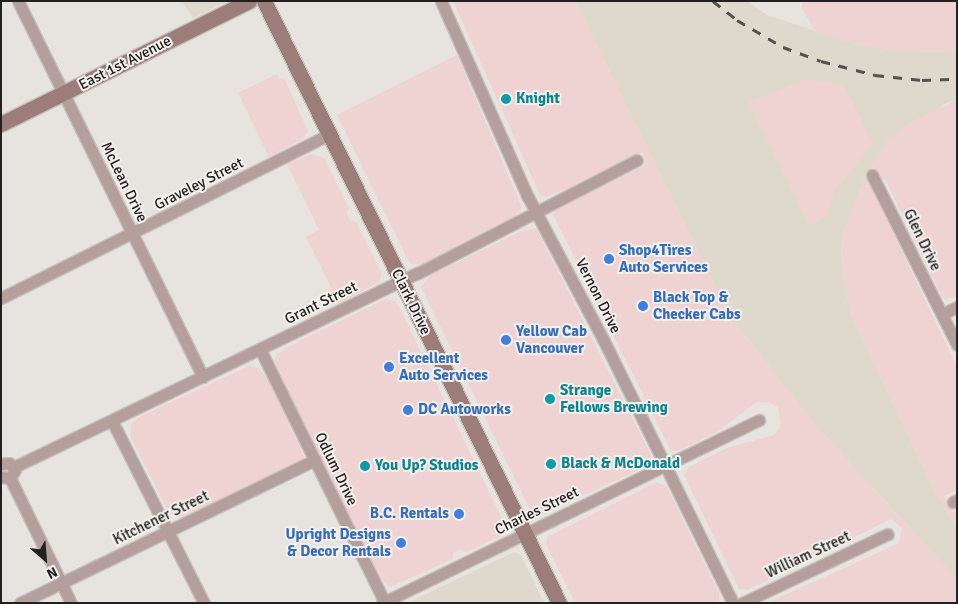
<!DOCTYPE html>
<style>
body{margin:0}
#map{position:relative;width:958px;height:604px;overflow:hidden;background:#e7e4e0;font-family:Signika,sans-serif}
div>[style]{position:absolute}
.built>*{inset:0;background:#dfd8cd}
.industrial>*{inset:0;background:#eed3d2}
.roads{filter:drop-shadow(1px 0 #c4c1bd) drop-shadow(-1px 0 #c4c1bd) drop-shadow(0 1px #c4c1bd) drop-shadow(0 -1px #c4c1bd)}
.minor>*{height:11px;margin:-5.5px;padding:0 5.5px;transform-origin:5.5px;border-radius:5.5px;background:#b59f9c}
.secondary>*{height:15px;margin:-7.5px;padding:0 7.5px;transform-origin:7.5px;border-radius:7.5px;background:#9d7d79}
.rail>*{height:3px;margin-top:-1.5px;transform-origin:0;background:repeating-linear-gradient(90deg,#535250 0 9px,transparent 0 18px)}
.dots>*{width:14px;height:14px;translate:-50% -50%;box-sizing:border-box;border:2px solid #f4f1ed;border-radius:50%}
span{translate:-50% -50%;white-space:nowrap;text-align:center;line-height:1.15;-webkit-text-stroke:4px #f4f1ed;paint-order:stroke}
.street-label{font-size:15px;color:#222120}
.culture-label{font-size:15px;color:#0d838f;font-weight:700}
.left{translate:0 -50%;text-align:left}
.shop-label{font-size:15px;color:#366cbe;font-weight:700}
.right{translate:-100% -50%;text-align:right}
.frame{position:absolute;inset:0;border:2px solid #222120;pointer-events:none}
.north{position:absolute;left:20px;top:534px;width:50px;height:50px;-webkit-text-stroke:4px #f4f1ed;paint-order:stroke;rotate:153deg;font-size:14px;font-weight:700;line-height:20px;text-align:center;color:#222120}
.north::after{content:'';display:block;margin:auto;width:18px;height:22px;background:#222120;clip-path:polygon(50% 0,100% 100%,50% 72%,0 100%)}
</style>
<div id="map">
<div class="built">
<div style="clip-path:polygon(182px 1px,228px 1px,193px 18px)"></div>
<div style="clip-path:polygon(575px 1px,747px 1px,767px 15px,855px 44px,903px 51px,957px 52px,957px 100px,944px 104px,867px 172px,841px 239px,842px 270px,851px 315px,935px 492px,957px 528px,957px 579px,816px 426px,730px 316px)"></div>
<div style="clip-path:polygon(514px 552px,521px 555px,544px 603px,407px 603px)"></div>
</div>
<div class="industrial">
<div style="clip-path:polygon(453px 1px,575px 1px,730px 316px,816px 426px,957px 579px,957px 603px,767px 603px,899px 543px,902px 528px,891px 519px,748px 590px,739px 589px,684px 475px,689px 467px,727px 448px,774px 435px,781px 426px,778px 408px,769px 402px,757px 402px,718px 431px,678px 451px,670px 449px,553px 215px,557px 209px,647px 164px,642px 152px,563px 191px,546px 196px,540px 195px)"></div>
<div style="clip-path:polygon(804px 1px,957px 1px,957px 52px,903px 51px,855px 44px,816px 32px,801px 7px)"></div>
<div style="clip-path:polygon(457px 55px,522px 208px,511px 220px,422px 264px,410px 264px,337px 115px)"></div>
<div style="clip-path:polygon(277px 74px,279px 79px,285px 80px,308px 131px,304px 138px,269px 157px,238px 93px)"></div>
<div style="clip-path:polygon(806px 79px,844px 85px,873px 144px,835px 190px,827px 216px,809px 225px,748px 102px)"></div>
<div style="clip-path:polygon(957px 100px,957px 297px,947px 300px,942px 297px,885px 179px,869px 182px,957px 367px,957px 490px,945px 496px,953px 512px,957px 511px,957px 528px,935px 492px,851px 315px,842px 270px,841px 239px,867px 172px,888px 139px,916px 119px)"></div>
<div style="clip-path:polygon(312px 154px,324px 158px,349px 208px,347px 214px,350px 220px,356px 222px,382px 274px,379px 282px,339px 304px,306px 237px,319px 230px,287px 164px)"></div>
<div style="clip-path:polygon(536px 228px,652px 457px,647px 466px,537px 517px,531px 512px,421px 287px,431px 275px,524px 230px)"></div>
<div style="clip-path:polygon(386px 299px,397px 302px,507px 529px,503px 535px,466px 552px,461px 549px,453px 553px,453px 559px,390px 587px,377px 575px,274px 361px,278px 353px,301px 340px)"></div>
<div style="clip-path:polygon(249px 366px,258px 368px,268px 379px,305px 459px,182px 518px,170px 515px,130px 436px,131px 424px,137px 418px)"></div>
<div style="clip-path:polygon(657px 482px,667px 487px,719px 593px,719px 603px,575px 603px,546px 545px,547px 537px)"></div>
</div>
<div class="roads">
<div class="minor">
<div style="left:18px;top:1px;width:419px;rotate:63.8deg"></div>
<div style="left:441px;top:1px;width:214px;rotate:66.1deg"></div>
<div style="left:528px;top:197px;width:161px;rotate:62.2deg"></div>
<div style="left:603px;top:339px;width:294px;rotate:63.8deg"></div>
<div style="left:872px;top:175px;width:190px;rotate:63.4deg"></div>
<div style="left:1px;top:298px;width:365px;rotate:-26.5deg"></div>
<div style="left:942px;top:314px;width:17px;rotate:-25deg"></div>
<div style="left:260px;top:349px;width:283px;rotate:63.8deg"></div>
<div style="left:112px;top:421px;width:204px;rotate:63.2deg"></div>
<div style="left:1px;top:464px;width:8px;rotate:-7deg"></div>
<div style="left:9px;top:463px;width:9px;rotate:49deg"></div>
<div style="left:15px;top:470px;width:9px;rotate:122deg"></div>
<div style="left:10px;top:478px;width:9px;rotate:-174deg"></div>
<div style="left:14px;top:467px;width:448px;rotate:-25.7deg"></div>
<div style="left:418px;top:273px;width:246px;rotate:-27.3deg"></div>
<div style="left:10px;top:478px;width:139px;rotate:64deg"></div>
<div style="left:953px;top:502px;width:4px;rotate:-27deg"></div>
<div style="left:20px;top:603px;width:328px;rotate:-25.9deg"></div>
<div style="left:382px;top:603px;width:419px;rotate:-25.9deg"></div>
<div style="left:742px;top:603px;width:161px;rotate:-25.3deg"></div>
</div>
<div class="secondary">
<div style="left:264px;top:1px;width:670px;rotate:63.89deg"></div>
<div style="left:1px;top:124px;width:277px;rotate:-26.4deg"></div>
</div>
</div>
<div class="rail">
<div style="left:713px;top:1px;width:31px;rotate:38deg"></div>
<div style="left:737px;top:20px;width:53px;rotate:30.4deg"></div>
<div style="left:783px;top:47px;width:40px;rotate:20.2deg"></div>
<div style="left:821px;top:61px;width:56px;rotate:14.5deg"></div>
<div style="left:875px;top:75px;width:47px;rotate:6.1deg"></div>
<div style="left:922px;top:80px;width:35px;rotate:-2deg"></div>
</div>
<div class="dots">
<div style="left:506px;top:99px;background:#0f9aa8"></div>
<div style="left:609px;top:259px;background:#3f7fe0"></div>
<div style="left:643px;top:306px;background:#3f7fe0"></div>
<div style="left:506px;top:340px;background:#3f7fe0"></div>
<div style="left:389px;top:367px;background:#3f7fe0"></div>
<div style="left:550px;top:399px;background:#0f9aa8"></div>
<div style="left:408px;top:410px;background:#3f7fe0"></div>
<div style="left:551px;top:464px;background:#0f9aa8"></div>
<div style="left:365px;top:466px;background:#0f9aa8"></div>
<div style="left:459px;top:514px;background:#3f7fe0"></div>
<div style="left:401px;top:543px;background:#3f7fe0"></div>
</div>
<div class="street-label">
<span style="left:125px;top:63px;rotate:-27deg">East 1st Avenue</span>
<span style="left:124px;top:182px;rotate:64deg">McLean Drive</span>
<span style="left:199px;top:184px;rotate:-27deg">Graveley Street</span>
<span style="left:922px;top:240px;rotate:64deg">Glen Drive</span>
<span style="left:598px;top:296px;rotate:63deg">Vernon Drive</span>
<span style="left:411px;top:302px;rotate:64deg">Clark Drive</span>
<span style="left:321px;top:303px;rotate:-26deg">Grant Street</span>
<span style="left:336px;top:469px;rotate:64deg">Odlum Drive</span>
<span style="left:537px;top:511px;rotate:-26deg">Charles Street</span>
<span style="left:161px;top:518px;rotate:-26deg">Kitchener Street</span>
<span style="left:808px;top:555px;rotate:-25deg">William Street</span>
</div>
<div class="culture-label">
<span class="left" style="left:516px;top:99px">Knight</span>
<span class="left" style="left:560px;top:399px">Strange<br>Fellows Brewing</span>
<span class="left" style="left:561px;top:464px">Black &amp; McDonald</span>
<span class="left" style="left:375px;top:466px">You Up? Studios</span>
</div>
<div class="shop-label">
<span class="left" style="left:619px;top:259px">Shop4Tires<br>Auto Services</span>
<span class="left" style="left:653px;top:306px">Black Top &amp;<br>Checker Cabs</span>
<span class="left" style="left:516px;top:340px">Yellow Cab<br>Vancouver</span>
<span class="left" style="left:399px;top:367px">Excellent<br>Auto Services</span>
<span class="left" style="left:418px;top:410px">DC Autoworks</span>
<span class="right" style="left:449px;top:514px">B.C. Rentals</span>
<span class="right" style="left:391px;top:543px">Upright Designs<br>&amp; Decor Rentals</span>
</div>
<div class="frame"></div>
<div class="north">N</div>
</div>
